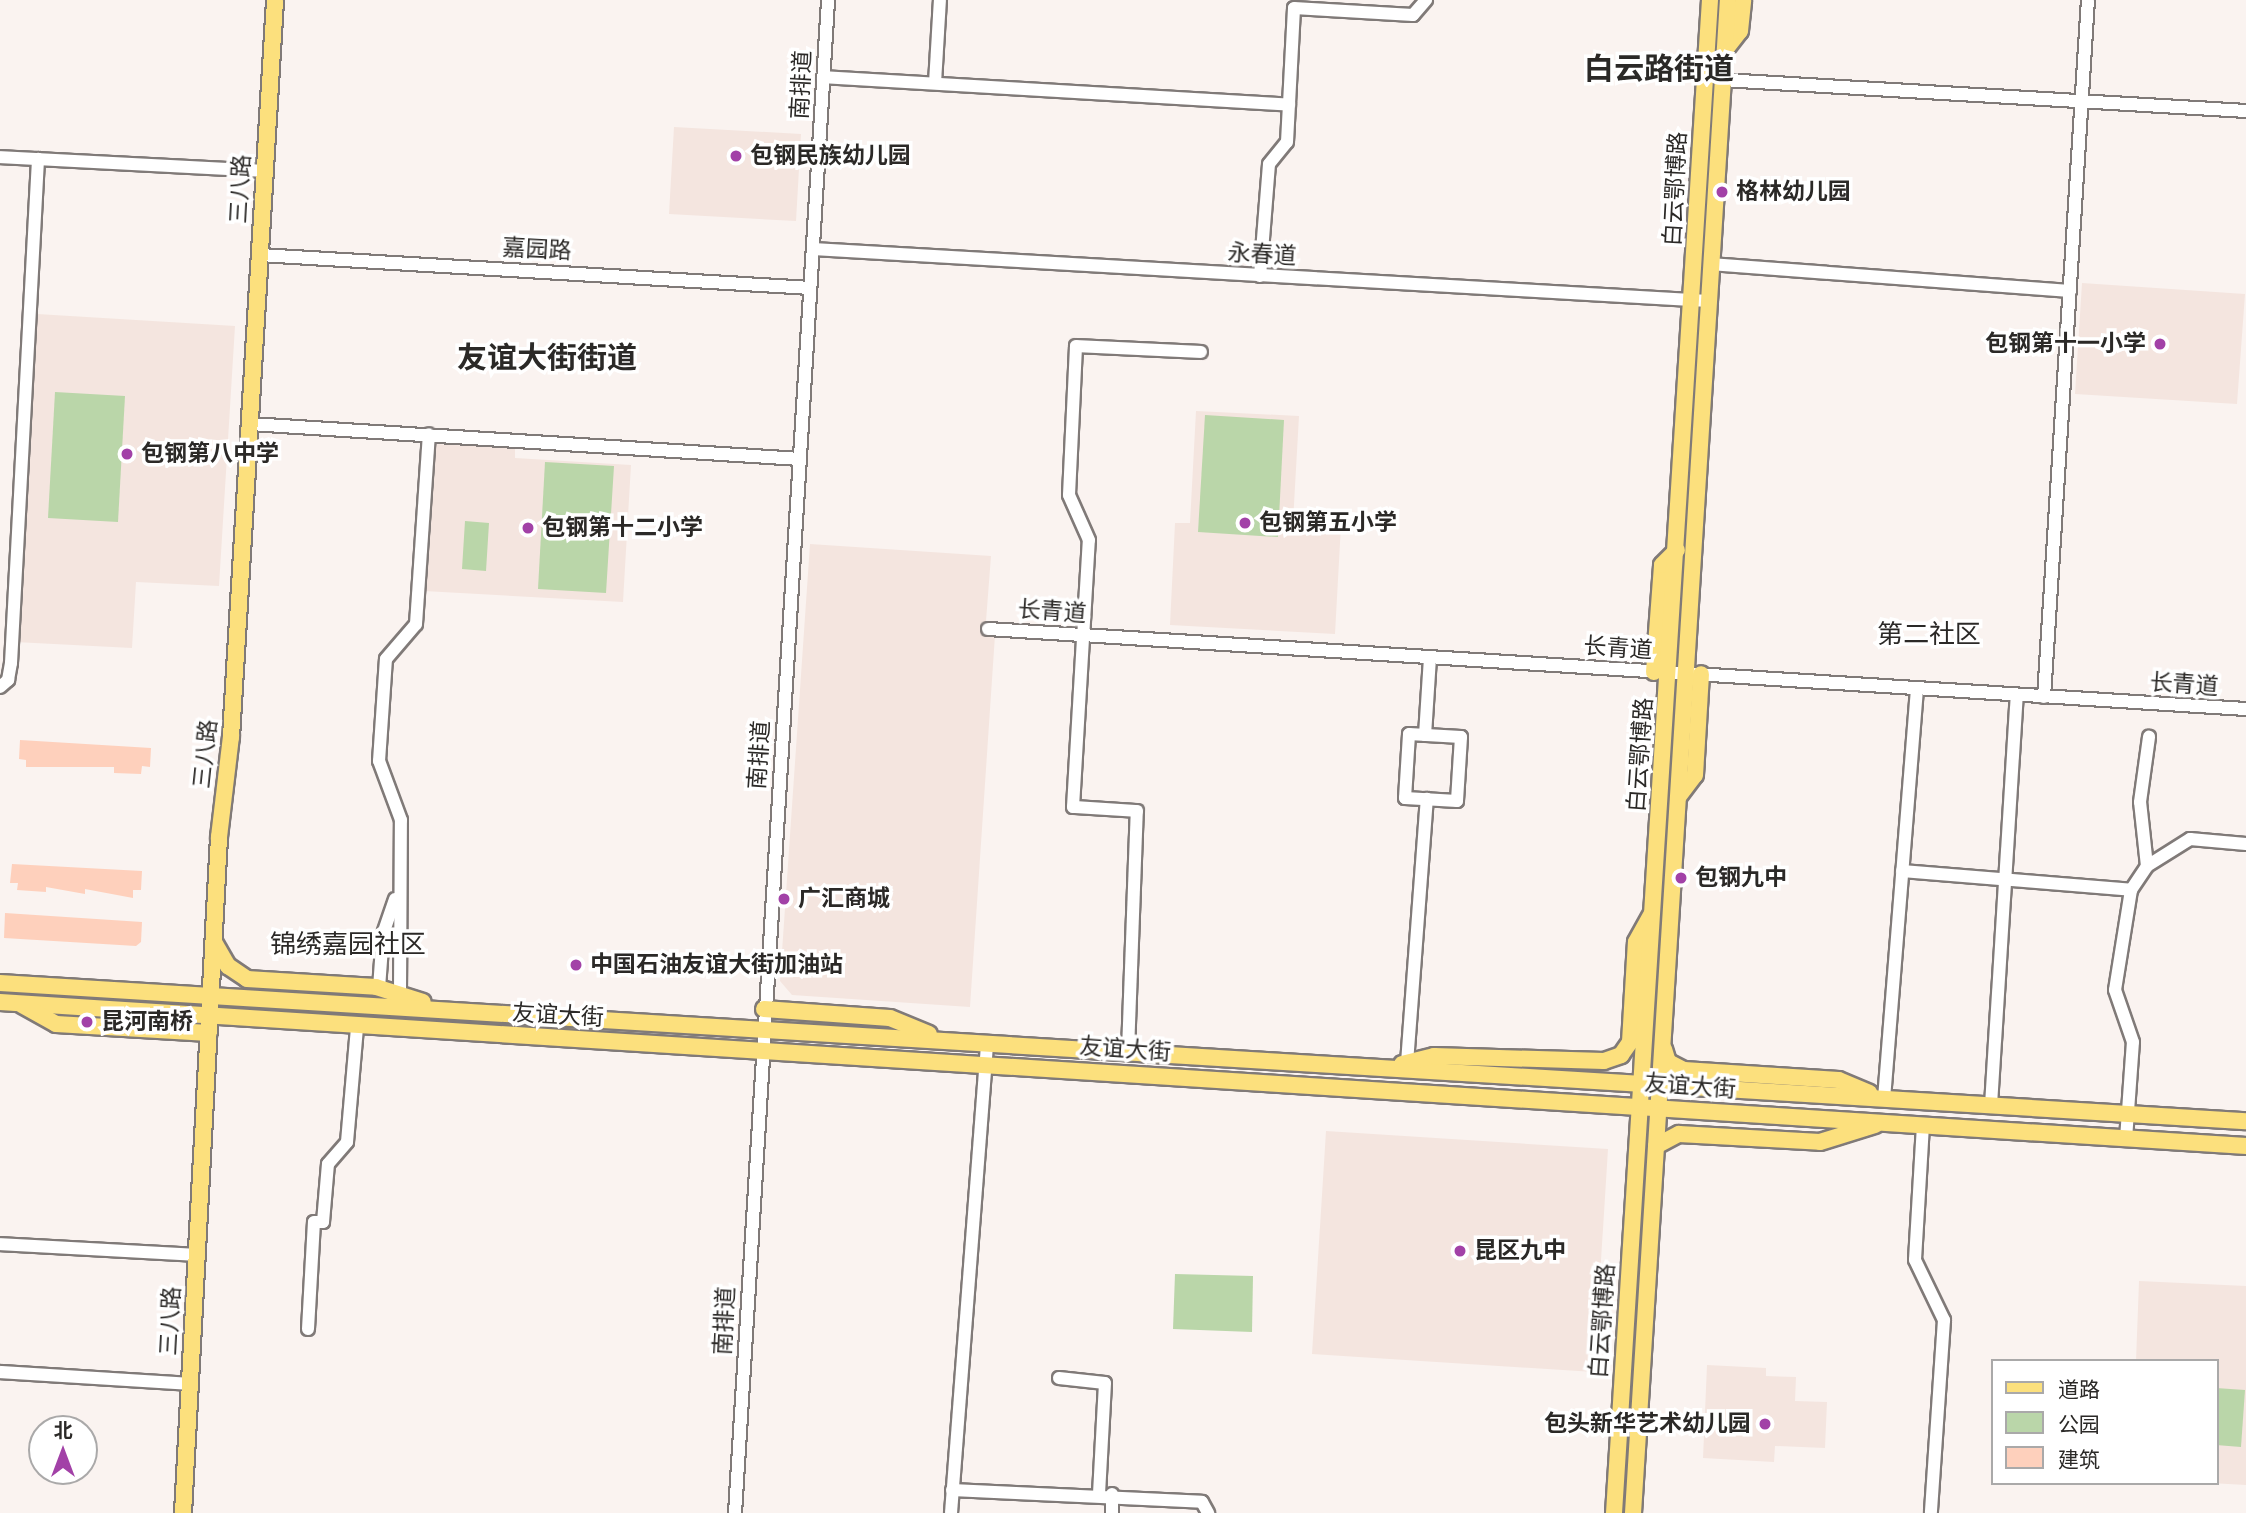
<!DOCTYPE html>
<meta charset="utf-8">
<style>
body{margin:0}
#map{position:relative;width:2246px;height:1513px;overflow:hidden;background:#faf3f0;font-family:"Roboto Condensed","Noto Sans SC",sans-serif}
div>[style]{position:absolute}
.built>*{inset:0;background:#f4e5df}
.green>*{inset:0;background:#bad6a9}
.building>*{inset:0;background:#fed0bc}
.roads{filter:drop-shadow(2px 0 #807a78) drop-shadow(-2px 0 #807a78) drop-shadow(0 2px #807a78) drop-shadow(0 -2px #807a78)}
.minor>*{height:12px;margin:-6px;padding:0 6px;transform-origin:6px;border-radius:6px;background:#fff}
.major>*{height:16px;margin:-8px;padding:0 8px;transform-origin:8px;border-radius:8px;background:#fce07d}
.dots>*{width:19px;height:19px;translate:-50% -50%;box-sizing:border-box;border:4px solid #fff;border-radius:50%}
span{translate:-50% -50%;white-space:nowrap;text-align:center;line-height:1.15;-webkit-text-stroke:7px #fff;paint-order:stroke}
.street-label{font-size:23px;color:#2b2927}
.poi-label{font-size:23px;color:#2b2927;font-weight:700}
.left{translate:0 -50%;text-align:left}
.right{translate:-100% -50%;text-align:right}
.quarter-label{font-size:26px;color:#2b2927}
.district-label{font-size:30px;color:#2b2927;font-weight:700}
.legend{position:absolute;left:1991px;top:1359px;width:228px;height:126px;box-sizing:border-box;background:#fff;border:2px solid #aaa9a9;margin:0;padding:9px 12px;list-style:none;font-size:21px;color:#2b2927}
.legend li{display:flex;align-items:center;gap:14px;height:35px}
.legend b{width:35px;border:2px solid #aaa9a9}
.north{position:absolute;left:28px;top:1415px;width:70px;height:70px;box-sizing:border-box;background:#fff;border:2px solid #aaa9a9;border-radius:50%;rotate:0deg;font-size:19px;font-weight:700;line-height:28px;text-align:center;color:#2b2927}
.north::after{content:'';display:block;margin:auto;width:24px;height:32px;background:#a241a7;clip-path:polygon(50% 0,100% 100%,50% 72%,0 100%)}
</style>
<div id="map">
<div class="built">
<div style="clip-path:polygon(674px 127px,801px 134px,796px 221px,669px 214px)"></div>
<div style="clip-path:polygon(2082px 283px,2245px 294px,2237px 404px,2075px 394px)"></div>
<div style="clip-path:polygon(37px 314px,235px 326px,219px 586px,136px 582px,132px 648px,15px 642px)"></div>
<div style="clip-path:polygon(1196px 411px,1299px 416px,1293px 522px,1341px 525px,1335px 634px,1170px 625px,1175px 523px,1190px 523px)"></div>
<div style="clip-path:polygon(433px 444px,515px 448px,515px 458px,631px 465px,623px 602px,424px 591px)"></div>
<div style="clip-path:polygon(810px 544px,991px 556px,985px 634px,995px 635px,970px 1007px,792px 995px,780px 981px)"></div>
<div style="clip-path:polygon(1326px 1131px,1608px 1149px,1594px 1372px,1312px 1354px)"></div>
<div style="clip-path:polygon(2139px 1281px,2246px 1286px,2246px 1485px,2210px 1483px,2216px 1483px,2216px 1361px,2136px 1361px)"></div>
<div style="clip-path:polygon(1707px 1365px,1766px 1368px,1766px 1376px,1796px 1377px,1795px 1401px,1827px 1402px,1825px 1448px,1775px 1446px,1774px 1462px,1703px 1458px)"></div>
</div>
<div class="green">
<div style="clip-path:polygon(55px 392px,125px 396px,118px 522px,48px 518px)"></div>
<div style="clip-path:polygon(1205px 415px,1284px 420px,1278px 537px,1198px 532px)"></div>
<div style="clip-path:polygon(545px 462px,614px 466px,606px 593px,538px 589px)"></div>
<div style="clip-path:polygon(465px 521px,489px 523px,486px 571px,462px 569px)"></div>
<div style="clip-path:polygon(1175px 1274px,1253px 1276px,1252px 1332px,1173px 1329px)"></div>
<div style="clip-path:polygon(2216px 1388px,2245px 1390px,2241px 1447px,2216px 1445px)"></div>
</div>
<div class="building">
<div style="clip-path:polygon(20px 740px,151px 748px,150px 767px,142px 766px,141px 774px,114px 773px,114px 767px,26px 767px,26px 760px,19px 759px)"></div>
<div style="clip-path:polygon(12px 864px,142px 871px,141px 890px,133px 890px,133px 898px,85px 889px,85px 894px,46px 887px,46px 892px,17px 890px,18px 883px,10px 883px)"></div>
<div style="clip-path:polygon(5px 913px,142px 922px,141px 942px,136px 946px,4px 938px)"></div>
</div>
<div class="roads">
<div class="minor">
<div style="left:823px;top:77px;width:467px;rotate:3.4deg"></div>
<div style="left:1723px;top:80px;width:524px;rotate:3.39deg"></div>
<div style="left:935px;top:83px;width:83px;rotate:-86.6deg"></div>
<div style="left:0;top:157px;width:265px;rotate:3deg"></div>
<div style="left:813px;top:249px;width:897px;rotate:3.33deg"></div>
<div style="left:260px;top:255px;width:551px;rotate:3.43deg"></div>
<div style="left:1710px;top:264px;width:361px;rotate:4.3deg"></div>
<div style="left:1260px;top:276px;width:112px;rotate:-85.4deg"></div>
<div style="left:1269px;top:164px;width:28px;rotate:-51deg"></div>
<div style="left:1287px;top:142px;width:134px;rotate:-87deg"></div>
<div style="left:1294px;top:8px;width:119px;rotate:3.4deg"></div>
<div style="left:1413px;top:15px;width:20px;rotate:-49deg"></div>
<div style="left:250px;top:424px;width:551px;rotate:3.64deg"></div>
<div style="left:988px;top:629px;width:1261px;rotate:3.64deg"></div>
<div style="left:0;top:687px;width:11px;rotate:-41deg"></div>
<div style="left:8px;top:680px;width:17px;rotate:-80deg"></div>
<div style="left:11px;top:663px;width:505px;rotate:-86.93deg"></div>
<div style="left:2044px;top:697px;width:698px;rotate:-86.39deg"></div>
<div style="left:1409px;top:734px;width:52px;rotate:3.3deg"></div>
<div style="left:1461px;top:737px;width:64px;rotate:93.6deg"></div>
<div style="left:1457px;top:801px;width:52px;rotate:-176.7deg"></div>
<div style="left:1405px;top:798px;width:64px;rotate:-86.4deg"></div>
<div style="left:1425px;top:735px;width:77px;rotate:-86.3deg"></div>
<div style="left:2147px;top:866px;width:64px;rotate:-96.2deg"></div>
<div style="left:2140px;top:802px;width:66px;rotate:-82.1deg"></div>
<div style="left:1902px;top:871px;width:230px;rotate:4.7deg"></div>
<div style="left:379px;top:988px;width:54px;rotate:-85.8deg"></div>
<div style="left:383px;top:934px;width:37px;rotate:-71deg"></div>
<div style="left:400px;top:994px;width:174px;rotate:-89.7deg"></div>
<div style="left:401px;top:820px;width:63px;rotate:-110.4deg"></div>
<div style="left:379px;top:761px;width:102px;rotate:-86.1deg"></div>
<div style="left:386px;top:659px;width:46px;rotate:-49.4deg"></div>
<div style="left:416px;top:624px;width:190px;rotate:-86.1deg"></div>
<div style="left:1128px;top:1051px;width:240px;rotate:-87.9deg"></div>
<div style="left:1137px;top:811px;width:64px;rotate:-176.4deg"></div>
<div style="left:1073px;top:807px;width:267px;rotate:-86.6deg"></div>
<div style="left:1089px;top:540px;width:49px;rotate:-114deg"></div>
<div style="left:1069px;top:495px;width:149px;rotate:-87.3deg"></div>
<div style="left:1076px;top:346px;width:125px;rotate:2.7deg"></div>
<div style="left:1407px;top:1063px;width:265px;rotate:-85.7deg"></div>
<div style="left:1884px;top:1099px;width:411px;rotate:-85.4deg"></div>
<div style="left:1991px;top:1105px;width:411px;rotate:-86.4deg"></div>
<div style="left:1923px;top:1125px;width:135px;rotate:93.4deg"></div>
<div style="left:1915px;top:1260px;width:67px;rotate:64.2deg"></div>
<div style="left:1944px;top:1320px;width:193px;rotate:93.9deg"></div>
<div style="left:2126px;top:1139px;width:97px;rotate:-85.9deg"></div>
<div style="left:2133px;top:1042px;width:55px;rotate:-109.1deg"></div>
<div style="left:2115px;top:990px;width:101px;rotate:-80.9deg"></div>
<div style="left:2131px;top:890px;width:29px;rotate:-56deg"></div>
<div style="left:2147px;top:866px;width:51px;rotate:-32.1deg"></div>
<div style="left:2190px;top:839px;width:56px;rotate:5.1deg"></div>
<div style="left:0;top:1244px;width:197px;rotate:3.2deg"></div>
<div style="left:308px;top:1329px;width:107px;rotate:-86.8deg"></div>
<div style="left:314px;top:1222px;width:9px"></div>
<div style="left:323px;top:1222px;width:58px;rotate:-85.1deg"></div>
<div style="left:328px;top:1164px;width:29px;rotate:-49deg"></div>
<div style="left:347px;top:1142px;width:115px;rotate:-85deg"></div>
<div style="left:0;top:1372px;width:190px;rotate:3.6deg"></div>
<div style="left:1059px;top:1378px;width:46px;rotate:6.2deg"></div>
<div style="left:1105px;top:1383px;width:111px;rotate:93.1deg"></div>
<div style="left:952px;top:1490px;width:250px;rotate:2.7deg"></div>
<div style="left:1202px;top:1502px;width:13px;rotate:61deg"></div>
<div style="left:735px;top:1513px;width:1516px;rotate:-86.48deg"></div>
<div style="left:951px;top:1513px;width:471px;rotate:-85.6deg"></div>
<div style="left:1112px;top:1513px;width:19px;rotate:-90deg"></div>
</div>
<div class="major">
<div style="left:1725px;top:50px;width:24px;rotate:-52deg"></div>
<div style="left:1740px;top:31px;width:31px;rotate:-84deg"></div>
<div style="left:1654px;top:672px;width:107px;rotate:-85.7deg"></div>
<div style="left:1662px;top:565px;width:21px;rotate:-45deg"></div>
<div style="left:1679px;top:796px;width:26px;rotate:-53deg"></div>
<div style="left:1695px;top:775px;width:101px;rotate:-86.6deg"></div>
<div style="left:214px;top:942px;width:28px;rotate:60deg"></div>
<div style="left:228px;top:966px;width:23px;rotate:34deg"></div>
<div style="left:247px;top:979px;width:129px;rotate:3.5deg"></div>
<div style="left:376px;top:987px;width:49px;rotate:17.7deg"></div>
<div style="left:0;top:983px;width:2250px;rotate:3.52deg"></div>
<div style="left:0;top:1002px;width:2251px;rotate:3.67deg"></div>
<div style="left:22px;top:1005px;width:39px;rotate:29deg"></div>
<div style="left:56px;top:1024px;width:153px;rotate:3.4deg"></div>
<div style="left:764px;top:1009px;width:126px;rotate:4.1deg"></div>
<div style="left:890px;top:1018px;width:42px;rotate:22.3deg"></div>
<div style="left:1664px;top:1049px;width:14px;rotate:73deg"></div>
<div style="left:1668px;top:1062px;width:18px;rotate:27deg"></div>
<div style="left:1684px;top:1070px;width:155px;rotate:3.7deg"></div>
<div style="left:1839px;top:1080px;width:33px;rotate:23deg"></div>
<div style="left:1402px;top:1064px;width:33px;rotate:-14deg"></div>
<div style="left:1434px;top:1056px;width:170px;rotate:1.7deg"></div>
<div style="left:1604px;top:1061px;width:18px;rotate:-19deg"></div>
<div style="left:1621px;top:1055px;width:16px;rotate:-55deg"></div>
<div style="left:1630px;top:1042px;width:100px;rotate:-86.6deg"></div>
<div style="left:1636px;top:942px;width:31px;rotate:-61deg"></div>
<div style="left:1656px;top:1146px;width:26px;rotate:-28deg"></div>
<div style="left:1679px;top:1134px;width:141px;rotate:3.2deg"></div>
<div style="left:1820px;top:1142px;width:58px;rotate:-17.2deg"></div>
<div style="left:183px;top:1513px;width:677px;rotate:-86.95deg"></div>
<div style="left:219px;top:837px;width:101px;rotate:-83.2deg"></div>
<div style="left:231px;top:737px;width:738px;rotate:-86.58deg"></div>
<div style="left:1614px;top:1513px;width:1516px;rotate:-86.37deg"></div>
<div style="left:1633px;top:1513px;width:1516px;rotate:-86.41deg"></div>
</div>
</div>
<div class="dots">
<div style="left:736px;top:156px;background:#a241a7"></div>
<div style="left:1722px;top:192px;background:#a241a7"></div>
<div style="left:2160px;top:344px;background:#a241a7"></div>
<div style="left:127px;top:454px;background:#a241a7"></div>
<div style="left:1245px;top:523px;background:#a241a7"></div>
<div style="left:528px;top:528px;background:#a241a7"></div>
<div style="left:1681px;top:878px;background:#a241a7"></div>
<div style="left:784px;top:899px;background:#a241a7"></div>
<div style="left:576px;top:965px;background:#a241a7"></div>
<div style="left:87px;top:1022px;background:#a241a7"></div>
<div style="left:1460px;top:1251px;background:#a241a7"></div>
<div style="left:1765px;top:1424px;background:#a241a7"></div>
</div>
<div class="street-label">
<span style="left:802px;top:85px;rotate:-87deg">南排道</span>
<span style="left:241px;top:189px;rotate:-87deg">三八路</span>
<span style="left:1676px;top:189px;rotate:-87deg">白云鄂博路</span>
<span style="left:537px;top:250px;rotate:3deg">嘉园路</span>
<span style="left:1262px;top:255px;rotate:3deg">永春道</span>
<span style="left:1052px;top:612px;rotate:4deg">长青道</span>
<span style="left:1618px;top:649px;rotate:4deg">长青道</span>
<span style="left:2184px;top:685px;rotate:4deg">长青道</span>
<span style="left:206px;top:754px;rotate:-84deg">三八路</span>
<span style="left:760px;top:755px;rotate:-86deg">南排道</span>
<span style="left:1641px;top:755px;rotate:-86deg">白云鄂博路</span>
<span style="left:558px;top:1016px;rotate:3deg">友谊大街</span>
<span style="left:1125px;top:1050px;rotate:4deg">友谊大街</span>
<span style="left:1690px;top:1087px;rotate:4deg">友谊大街</span>
<span style="left:171px;top:1321px;rotate:-87deg">三八路</span>
<span style="left:725px;top:1321px;rotate:-87deg">南排道</span>
<span style="left:1603px;top:1321px;rotate:-86deg">白云鄂博路</span>
</div>
<div class="poi-label">
<span class="left" style="left:750px;top:156px">包钢民族幼儿园</span>
<span class="left" style="left:1736px;top:192px">格林幼儿园</span>
<span class="right" style="left:2146px;top:344px">包钢第十一小学</span>
<span class="left" style="left:141px;top:454px">包钢第八中学</span>
<span class="left" style="left:1259px;top:523px">包钢第五小学</span>
<span class="left" style="left:542px;top:528px">包钢第十二小学</span>
<span class="left" style="left:1695px;top:878px">包钢九中</span>
<span class="left" style="left:798px;top:899px">广汇商城</span>
<span class="left" style="left:590px;top:965px">中国石油友谊大街加油站</span>
<span class="left" style="left:101px;top:1022px">昆河南桥</span>
<span class="left" style="left:1474px;top:1251px">昆区九中</span>
<span class="right" style="left:1751px;top:1424px">包头新华艺术幼儿园</span>
</div>
<div class="quarter-label">
<span style="left:1929px;top:635px">第二社区</span>
<span style="left:348px;top:945px">锦绣嘉园社区</span>
</div>
<div class="district-label">
<span style="left:1659px;top:69px">白云路街道</span>
<span style="left:547px;top:358px">友谊大街街道</span>
</div>
<ul class="legend">
<li><b style="height:9px;background:#fce07d"></b>道路</li>
<li><b style="height:19px;background:#bad6a9"></b>公园</li>
<li><b style="height:19px;background:#fed0bc"></b>建筑</li>
</ul>
<div class="north">北</div>
</div>
